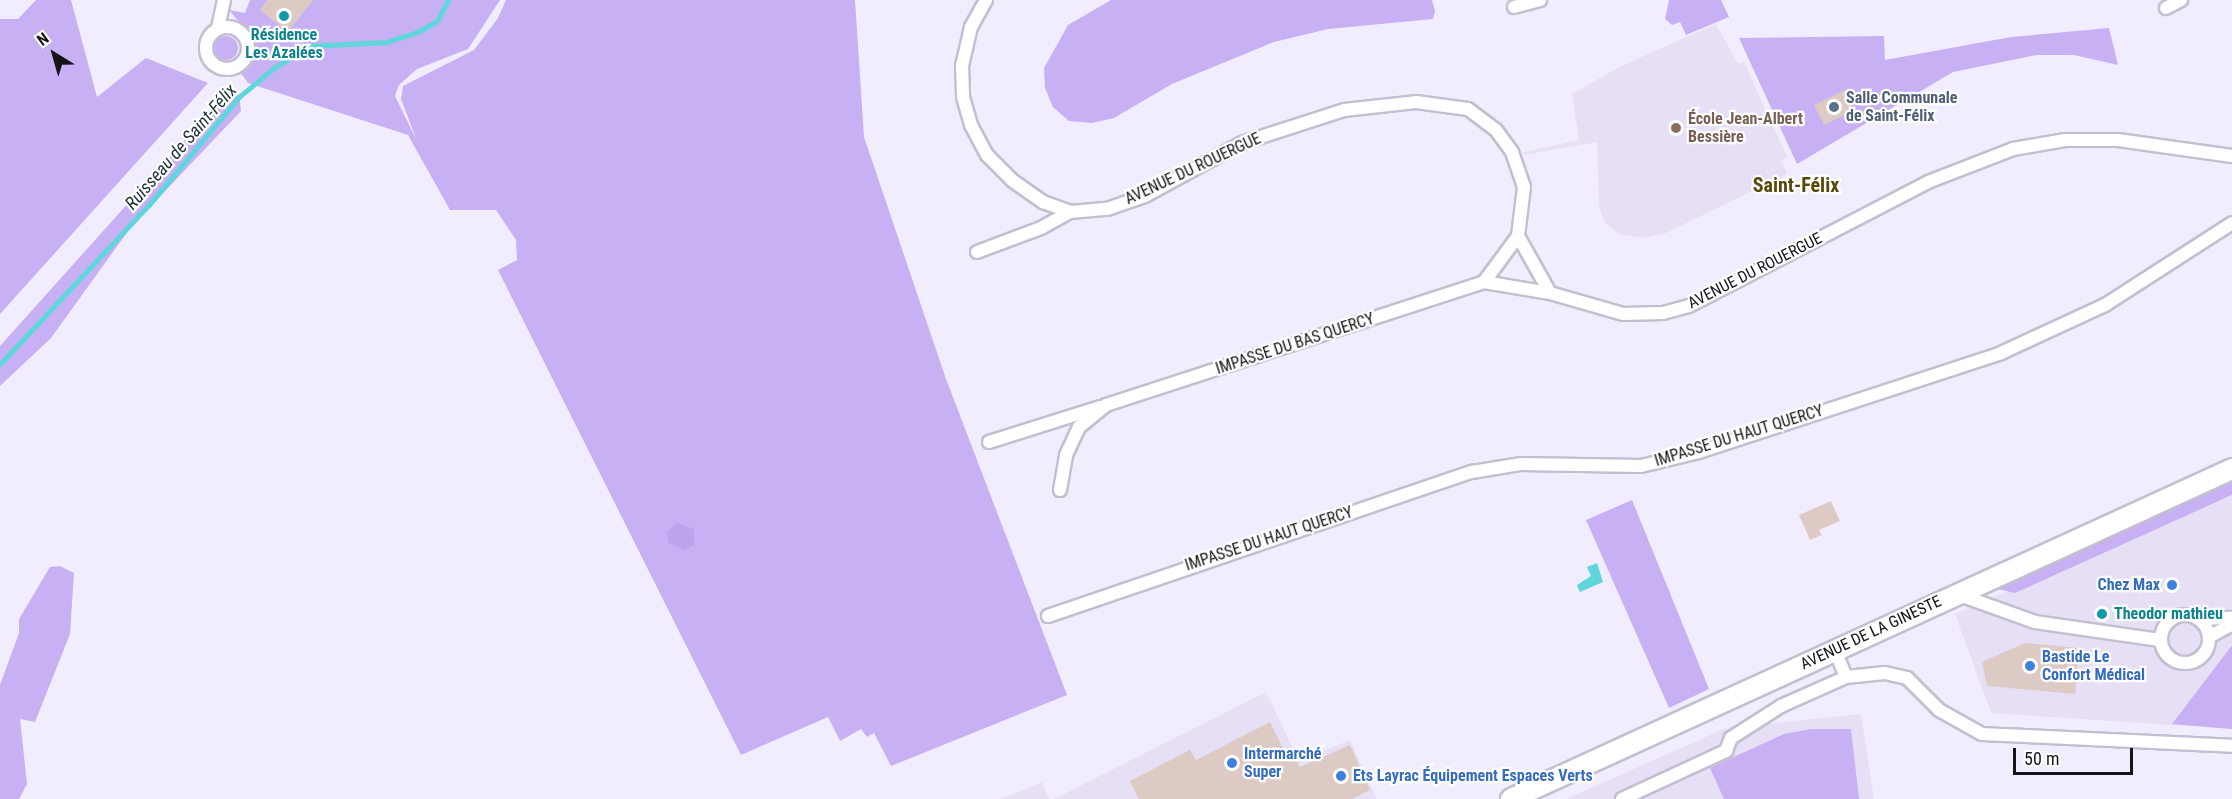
<!DOCTYPE html>
<meta charset="utf-8">
<style>
body{margin:0}
#map{position:relative;width:2232px;height:799px;overflow:hidden;background:#f2edfe;font-family:"Roboto Condensed",sans-serif}
div>[style]{position:absolute}
.built>*{inset:0;background:#e6dff6}
.green>*{inset:0;background:#c7b0f3}
.round{border-radius:50%}
.forest>*{inset:0;background:#bca3ec}
.water>*{inset:0;background:#5fd6db}
.stream>*{height:4.5px;margin:-2.25px;padding:0 2.25px;transform-origin:2.25px;border-radius:2.25px;background:#5fd6db}
.building>*{inset:0;background:#ddcac4}
.roads{filter:drop-shadow(2px 0 #c4bfd0) drop-shadow(-2px 0 #c4bfd0) drop-shadow(0 2px #c4bfd0) drop-shadow(0 -2px #c4bfd0)}
.minor>*{height:12px;margin:-6px;padding:0 6px;transform-origin:6px;border-radius:6px;background:#fff}
.minor>.ring{margin:-6px;padding:0;box-sizing:content-box;background:none;border:12px solid #fff;border-radius:50%}
.primary>*{height:20px;margin:-10px;padding:0 10px;transform-origin:10px;border-radius:10px;background:#fff}
.dots>*{width:16px;height:16px;translate:-50% -50%;box-sizing:border-box;border:3px solid #fff;border-radius:50%}
span{translate:-50% -50%;white-space:nowrap;text-align:center;line-height:1.15;-webkit-text-stroke:4.5px #fff;paint-order:stroke}
.culture-label{font-size:16px;color:#0d838f;font-weight:700}
.left{translate:0 -50%;text-align:left}
.service-label{font-size:16px;color:#4e5e75;font-weight:700}
.education-label{font-size:16px;color:#785e54;font-weight:700}
.street-label{font-size:16px;color:#161419}
.shop-label{font-size:16px;color:#366cbe;font-weight:700}
.right{translate:-100% -50%;text-align:right}
.water-label{font-size:18px;color:#1c3132;font-style:italic}
.quarter-label{font-size:20px;color:#574908;font-weight:700}
.north{position:absolute;left:24px;top:24px;width:60px;height:60px;-webkit-text-stroke:4px #fff;paint-order:stroke;rotate:323deg;font-size:16px;font-weight:700;line-height:24px;text-align:center;color:#161419}
.north::after{content:'';display:block;margin:auto;width:21px;height:27px;background:#161419;clip-path:polygon(50% 0,100% 100%,50% 72%,0 100%)}
.scale{position:absolute;left:2013px;top:748px;width:120px;height:27px;box-sizing:border-box;border:3px solid #161419;border-top:0;padding-left:8px;font-size:18px;line-height:21px;white-space:nowrap;color:#161419;-webkit-text-stroke:4px #fff;paint-order:stroke}
</style>
<div id="map">
<div class="built">
<div style="clip-path:polygon(1716px 24px,1738px 64px,1744px 62px,1787px 157px,1781px 160px,1787px 174px,1666px 233px,1644px 238px,1619px 234px,1605px 223px,1599px 207px,1597px 142px,1524px 155px,1524px 152px,1579px 140px,1572px 94px,1621px 66px)"></div>
<div style="clip-path:polygon(2232px 496px,2232px 729px,1991px 713px,1955px 614px)"></div>
<div style="clip-path:polygon(1266px 692px,1299px 761px,1350px 740px,1377px 799px,1054px 799px)"></div>
<div style="clip-path:polygon(1861px 714px,1874px 799px,1566px 799px,1726px 728px)"></div>
<div style="clip-path:polygon(1042px 782px,1049px 799px,1000px 799px)"></div>
</div>
<div class="green">
<div style="clip-path:polygon(36px 0,71px 0,97px 97px,146px 58px,208px 83px,0 314px,0 19px,18px 19px)"></div>
<div style="clip-path:polygon(250px 0,268px 0,260px 10px,313px 0,500px 0,468px 49px,417px 69px,399px 85px,395px 96px,417px 141px,401px 99px,403px 86px,474px 50px,498px 18px,506px 0,855px 0,864px 137px,946px 379px,1067px 695px,891px 766px,874px 733px,867px 737px,861px 729px,840px 741px,828px 717px,741px 755px,498px 270px,517px 260px,516px 240px,496px 210px,450px 210px,408px 135px,248px 83px,240px 72px,255px 52px,253px 39px,229px 10px,245px 13px)"></div>
<div style="clip-path:polygon(1111px 0,1432px 0,1435px 11px,1433px 19px,1328px 29px,1274px 42px,1172px 84px,1114px 118px,1092px 123px,1069px 121px,1053px 107px,1045px 88px,1044px 68px,1068px 25px)"></div>
<div style="clip-path:polygon(1669px 0,1721px 0,1729px 17px,1686px 35px,1680px 22px,1672px 25px,1665px 19px)"></div>
<div style="clip-path:polygon(2109px 28px,2118px 65px,2074px 55px,2037px 55px,1953px 72px,1797px 164px,1739px 38px,1884px 36px,1885px 60px,2011px 37px)"></div>
<div class="round" style="left:214px;top:36px;width:24px;height:24px"></div>
<div style="clip-path:polygon(239px 95px,241px 111px,131px 227px,51px 338px,0 386px,0 346px,200px 123px,228px 96px)"></div>
<div style="clip-path:polygon(2232px 480px,2232px 495px,2015px 593px,1993px 588px)"></div>
<div style="clip-path:polygon(1632px 500px,1709px 689px,1669px 708px,1586px 520px)"></div>
<div style="clip-path:polygon(60px 566px,74px 573px,70px 634px,35px 722px,20px 719px,27px 784px,19px 799px,0 799px,0 685px,19px 633px,19px 619px,50px 567px)"></div>
<div style="clip-path:polygon(2232px 646px,2232px 729px,2172px 724px,2230px 648px)"></div>
<div style="clip-path:polygon(1811px 729px,1851px 729px,1859px 799px,1724px 799px,1710px 768px,1784px 734px)"></div>
</div>
<div class="forest">
<div style="clip-path:polygon(677px 523px,694px 529px,694px 545px,685px 550px,668px 542px,667px 532px)"></div>
</div>
<div class="water">
<div style="clip-path:polygon(1597px 563px,1603px 582px,1580px 592px,1577px 585px,1591px 576px,1587px 567px)"></div>
</div>
<div class="stream">
<div style="left:0;top:364px;width:218px;rotate:-46.9deg"></div>
<div style="left:149px;top:205px;width:141px;rotate:-50.2deg"></div>
<div style="left:239px;top:97px;width:45px;rotate:-39.6deg"></div>
<div style="left:274px;top:68px;width:41px;rotate:-32.2deg"></div>
<div style="left:309px;top:46px;width:78px;rotate:-2.9deg"></div>
<div style="left:387px;top:42px;width:33px;rotate:-18deg"></div>
<div style="left:418px;top:32px;width:22px;rotate:-30deg"></div>
<div style="left:437px;top:21px;width:24px;rotate:-62deg"></div>
</div>
<div class="building">
<div style="clip-path:polygon(268px 0,313px 0,288px 32px,260px 10px)"></div>
<div style="clip-path:polygon(1845px 90px,1855px 110px,1824px 125px,1814px 105px)"></div>
<div style="clip-path:polygon(1831px 501px,1840px 521px,1819px 530px,1822px 535px,1810px 540px,1799px 515px)"></div>
<div style="clip-path:polygon(2025px 643px,2079px 648px,2075px 694px,1987px 686px,1982px 662px)"></div>
<div style="clip-path:polygon(1270px 722px,1286px 754px,1292px 751px,1300px 767px,1350px 745px,1370px 790px,1352px 799px,1139px 799px,1130px 781px,1190px 750px,1196px 760px)"></div>
</div>
<div class="roads">
<div class="minor">
<div style="left:986px;top:0;width:31px;rotate:119deg"></div>
<div style="left:971px;top:27px;width:39px;rotate:103deg"></div>
<div style="left:962px;top:65px;width:32px;rotate:88deg"></div>
<div style="left:963px;top:97px;width:29px;rotate:74deg"></div>
<div style="left:971px;top:125px;width:34px;rotate:62deg"></div>
<div style="left:987px;top:155px;width:37px;rotate:45deg"></div>
<div style="left:1013px;top:181px;width:37px;rotate:35deg"></div>
<div style="left:1043px;top:202px;width:29px;rotate:20deg"></div>
<div style="left:1070px;top:212px;width:37px;rotate:-5deg"></div>
<div style="left:1107px;top:209px;width:40px;rotate:-18.9deg"></div>
<div style="left:1145px;top:196px;width:111px;rotate:-28.7deg"></div>
<div style="left:1242px;top:143px;width:107px;rotate:-17.9deg"></div>
<div style="left:1344px;top:110px;width:72px;rotate:-6.3deg"></div>
<div style="left:1416px;top:102px;width:52px;rotate:7.7deg"></div>
<div style="left:1468px;top:109px;width:35px;rotate:37deg"></div>
<div style="left:1496px;top:130px;width:27px;rotate:54deg"></div>
<div style="left:1512px;top:152px;width:37px;rotate:71deg"></div>
<div style="left:1524px;top:187px;width:49px;rotate:97deg"></div>
<div style="left:1518px;top:236px;width:65px;rotate:60.7deg"></div>
<div style="left:1550px;top:293px;width:76px;rotate:16deg"></div>
<div style="left:1623px;top:314px;width:40px;rotate:-1.4deg"></div>
<div style="left:1663px;top:313px;width:27px;rotate:-15deg"></div>
<div style="left:1689px;top:306px;width:269px;rotate:-27.4deg"></div>
<div style="left:1928px;top:182px;width:91px;rotate:-21.2deg"></div>
<div style="left:2013px;top:149px;width:53px;rotate:-9.8deg"></div>
<div style="left:2065px;top:140px;width:53px"></div>
<div style="left:2118px;top:140px;width:115px;rotate:8deg"></div>
<div style="left:1514px;top:7px;width:27px;rotate:-15deg"></div>
<div style="left:2166px;top:8px;width:17px;rotate:-28deg"></div>
<div class="ring" style="left:206px;top:27px;width:30px;height:30px"></div>
<div style="left:218px;top:28px;width:29px;rotate:-78deg"></div>
<div style="left:977px;top:252px;width:68px;rotate:-20.6deg"></div>
<div style="left:1041px;top:228px;width:33px;rotate:-29deg"></div>
<div style="left:1484px;top:282px;width:67px;rotate:9.5deg"></div>
<div style="left:989px;top:442px;width:116px;rotate:-17.5deg"></div>
<div style="left:1060px;top:490px;width:36px;rotate:-80deg"></div>
<div style="left:1066px;top:455px;width:31px;rotate:-65deg"></div>
<div style="left:1079px;top:427px;width:35px;rotate:-39deg"></div>
<div style="left:1106px;top:405px;width:398px;rotate:-18deg"></div>
<div style="left:1484px;top:282px;width:57px;rotate:-53.5deg"></div>
<div style="left:1957px;top:594px;width:83px;rotate:19.7deg"></div>
<div style="left:2035px;top:622px;width:126px;rotate:8.2deg"></div>
<div class="ring" style="left:2161px;top:615px;width:36px;height:36px"></div>
<div style="left:1048px;top:616px;width:448px;rotate:-18.8deg"></div>
<div style="left:1472px;top:472px;width:50px;rotate:-9.3deg"></div>
<div style="left:1521px;top:464px;width:120px;rotate:1deg"></div>
<div style="left:1641px;top:466px;width:60px;rotate:-13.6deg"></div>
<div style="left:1699px;top:452px;width:318px;rotate:-18.1deg"></div>
<div style="left:2001px;top:353px;width:115px;rotate:-24.8deg"></div>
<div style="left:2105px;top:305px;width:151px;rotate:-32.8deg"></div>
<div style="left:2199px;top:619px;width:33px;rotate:-2deg"></div>
<div style="left:2209px;top:637px;width:26px;rotate:-29deg"></div>
<div style="left:1835px;top:650px;width:29px;rotate:68deg"></div>
<div style="left:1622px;top:799px;width:115px;rotate:-24.8deg"></div>
<div style="left:1726px;top:751px;width:14px;rotate:-69deg"></div>
<div style="left:1731px;top:738px;width:59px;rotate:-32.6deg"></div>
<div style="left:1781px;top:706px;width:71px;rotate:-24deg"></div>
<div style="left:1846px;top:677px;width:39px;rotate:-6deg"></div>
<div style="left:1885px;top:673px;width:23px;rotate:13deg"></div>
<div style="left:1907px;top:678px;width:45px;rotate:45deg"></div>
<div style="left:1939px;top:710px;width:49px;rotate:29.2deg"></div>
<div style="left:1982px;top:734px;width:250px;rotate:2.7deg"></div>
</div>
<div class="primary">
<div style="left:1511px;top:799px;width:793px;rotate:-24.59deg"></div>
</div>
</div>
<div class="dots">
<div style="left:284px;top:16px;background:#0f9aa8"></div>
<div style="left:1834px;top:107px;background:#5c6f8a"></div>
<div style="left:1676px;top:128px;background:#8d6e63"></div>
<div style="left:2172px;top:585px;background:#3f7fe0"></div>
<div style="left:2102px;top:614px;background:#0f9aa8"></div>
<div style="left:2030px;top:666px;background:#3f7fe0"></div>
<div style="left:1232px;top:763px;background:#3f7fe0"></div>
<div style="left:1341px;top:776px;background:#3f7fe0"></div>
</div>
<div class="culture-label">
<span style="left:284px;top:44px">Résidence<br>Les Azalées</span>
<span class="left" style="left:2114px;top:614px">Theodor mathieu</span>
</div>
<div class="service-label">
<span class="left" style="left:1846px;top:107px">Salle Communale<br>de Saint-Félix</span>
</div>
<div class="education-label">
<span class="left" style="left:1688px;top:128px">École Jean-Albert<br>Bessière</span>
</div>
<div class="street-label">
<span style="left:1193px;top:169px;rotate:-25deg">AVENUE DU ROUERGUE</span>
<span style="left:1755px;top:271px;rotate:-27deg">AVENUE DU ROUERGUE</span>
<span style="left:1295px;top:344px;rotate:-18deg">IMPASSE DU BAS QUERCY</span>
<span style="left:1739px;top:436px;rotate:-17deg">IMPASSE DU HAUT QUERCY</span>
<span style="left:1269px;top:539px;rotate:-18deg">IMPASSE DU HAUT QUERCY</span>
<span style="left:1871px;top:633px;rotate:-25deg">AVENUE DE LA GINESTE</span>
</div>
<div class="shop-label">
<span class="right" style="left:2160px;top:585px">Chez Max</span>
<span class="left" style="left:2042px;top:666px">Bastide Le<br>Confort Médical</span>
<span class="left" style="left:1244px;top:763px">Intermarché<br>Super</span>
<span class="left" style="left:1353px;top:776px">Ets Layrac Équipement Espaces Verts</span>
</div>
<div class="water-label">
<span style="left:181px;top:147px;rotate:-49deg">Ruisseau de Saint-Félix</span>
</div>
<div class="quarter-label">
<span style="left:1796px;top:185px">Saint-Félix</span>
</div>
<div class="north">N</div>
<div class="scale">50 m</div>
</div>
